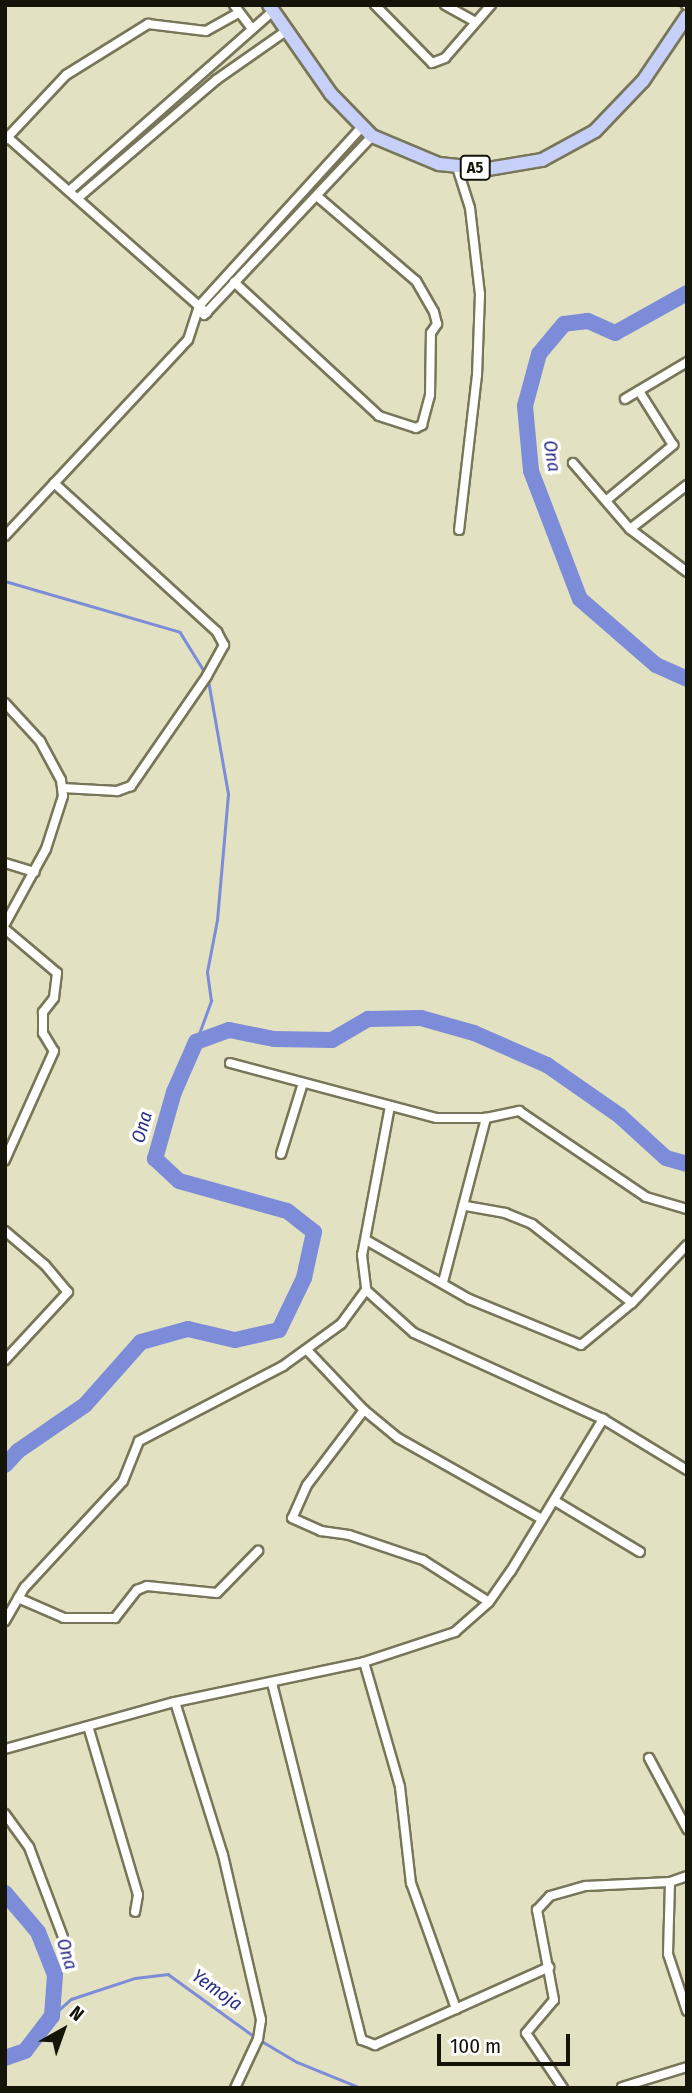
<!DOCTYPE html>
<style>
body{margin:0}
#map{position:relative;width:692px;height:2093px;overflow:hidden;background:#e2e1c1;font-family:"Fira Sans Condensed",sans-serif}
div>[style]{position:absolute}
.stream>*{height:2.5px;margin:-1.25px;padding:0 1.25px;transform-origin:1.25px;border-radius:1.25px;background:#7d8cd8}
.river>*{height:16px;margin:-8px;padding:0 8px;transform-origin:8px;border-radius:8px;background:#7d8cd8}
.roads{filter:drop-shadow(2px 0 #787659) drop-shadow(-2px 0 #787659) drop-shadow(0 2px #787659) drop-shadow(0 -2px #787659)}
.minor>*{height:8px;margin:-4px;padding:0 4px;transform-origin:4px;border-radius:4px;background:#fff}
.trunk>*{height:12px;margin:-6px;padding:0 6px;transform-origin:6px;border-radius:6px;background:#c6d0f8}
span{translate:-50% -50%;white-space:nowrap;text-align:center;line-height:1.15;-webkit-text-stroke:7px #fff;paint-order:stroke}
.shield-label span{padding:2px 5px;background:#fff;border:2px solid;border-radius:5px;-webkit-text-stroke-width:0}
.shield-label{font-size:16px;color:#141408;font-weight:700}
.water-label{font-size:19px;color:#2a2e86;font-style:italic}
.frame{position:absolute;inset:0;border:7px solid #141408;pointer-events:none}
.north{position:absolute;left:28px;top:1995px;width:70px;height:70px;-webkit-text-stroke:5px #fff;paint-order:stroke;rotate:40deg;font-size:19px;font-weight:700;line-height:28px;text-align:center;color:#141408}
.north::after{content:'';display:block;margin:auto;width:24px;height:32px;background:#141408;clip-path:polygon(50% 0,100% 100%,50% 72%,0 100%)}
.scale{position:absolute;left:437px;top:2034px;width:133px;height:32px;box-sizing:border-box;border:4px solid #141408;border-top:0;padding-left:9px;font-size:21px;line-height:24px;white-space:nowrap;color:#141408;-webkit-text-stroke:5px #fff;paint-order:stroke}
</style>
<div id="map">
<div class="stream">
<div style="left:5px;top:581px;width:182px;rotate:16.2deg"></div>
<div style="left:180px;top:632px;width:49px;rotate:58.2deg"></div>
<div style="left:196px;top:1042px;width:44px;rotate:-69.9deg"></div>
<div style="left:211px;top:1001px;width:29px;rotate:-98deg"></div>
<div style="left:207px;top:972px;width:53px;rotate:-79.1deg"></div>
<div style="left:217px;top:920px;width:126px;rotate:-85deg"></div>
<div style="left:228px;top:794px;width:116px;rotate:-100deg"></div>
<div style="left:52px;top:2016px;width:25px;rotate:-42deg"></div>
<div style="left:71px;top:1999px;width:67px;rotate:-18.2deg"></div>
<div style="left:135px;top:1978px;width:33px;rotate:-7deg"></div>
<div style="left:168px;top:1974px;width:107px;rotate:35.9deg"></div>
<div style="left:260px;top:2040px;width:43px;rotate:30.7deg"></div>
<div style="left:297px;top:2062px;width:69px;rotate:22.1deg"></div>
</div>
<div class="river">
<div style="left:687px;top:293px;width:82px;rotate:150.9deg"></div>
<div style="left:615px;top:333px;width:30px;rotate:-156deg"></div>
<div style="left:588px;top:321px;width:24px;rotate:173deg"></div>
<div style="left:564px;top:324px;width:39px;rotate:130deg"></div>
<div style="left:539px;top:354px;width:54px;rotate:105.1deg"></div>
<div style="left:525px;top:406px;width:65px;rotate:84.7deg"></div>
<div style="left:531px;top:471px;width:137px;rotate:69.1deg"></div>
<div style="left:580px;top:599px;width:101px;rotate:41deg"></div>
<div style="left:656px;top:665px;width:34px;rotate:24deg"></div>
<div style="left:5px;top:1465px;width:19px;rotate:-47deg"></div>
<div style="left:18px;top:1451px;width:81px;rotate:-34.5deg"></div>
<div style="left:85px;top:1405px;width:84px;rotate:-48.4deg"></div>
<div style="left:141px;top:1342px;width:49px;rotate:-15.5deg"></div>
<div style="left:188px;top:1329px;width:48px;rotate:13.2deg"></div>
<div style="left:235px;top:1340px;width:45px;rotate:-12.8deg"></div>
<div style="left:279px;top:1330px;width:58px;rotate:-64.3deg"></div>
<div style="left:304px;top:1278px;width:47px;rotate:-77.7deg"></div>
<div style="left:314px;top:1232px;width:34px;rotate:-142deg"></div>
<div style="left:287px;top:1211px;width:112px;rotate:-164.5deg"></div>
<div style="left:179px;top:1181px;width:33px;rotate:-137deg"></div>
<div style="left:155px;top:1159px;width:70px;rotate:-74.2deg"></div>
<div style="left:174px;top:1092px;width:55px;rotate:-66.3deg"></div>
<div style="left:196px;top:1042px;width:35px;rotate:-20deg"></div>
<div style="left:229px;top:1030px;width:46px;rotate:11.3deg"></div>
<div style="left:274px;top:1039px;width:58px;rotate:1deg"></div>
<div style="left:332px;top:1040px;width:42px;rotate:-30.3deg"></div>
<div style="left:368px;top:1019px;width:53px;rotate:-1.1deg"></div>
<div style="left:421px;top:1018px;width:55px;rotate:15.8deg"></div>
<div style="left:474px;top:1033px;width:80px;rotate:23.7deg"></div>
<div style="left:547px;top:1065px;width:89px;rotate:34.9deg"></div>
<div style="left:620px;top:1116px;width:62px;rotate:42.4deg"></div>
<div style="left:666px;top:1158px;width:22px;rotate:16deg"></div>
<div style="left:5px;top:1893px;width:51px;rotate:49.8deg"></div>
<div style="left:38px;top:1932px;width:46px;rotate:68.4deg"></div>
<div style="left:55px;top:1975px;width:41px;rotate:94.2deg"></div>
<div style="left:52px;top:2016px;width:44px;rotate:127.6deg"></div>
<div style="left:25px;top:2051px;width:21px;rotate:161deg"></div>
</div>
<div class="roads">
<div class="minor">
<div style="left:234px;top:5px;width:30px;rotate:53deg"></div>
<div style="left:375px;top:5px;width:81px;rotate:45.5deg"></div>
<div style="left:432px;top:63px;width:14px;rotate:-21deg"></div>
<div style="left:445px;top:58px;width:70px;rotate:-49deg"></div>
<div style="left:445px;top:5px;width:35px;rotate:29deg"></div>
<div style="left:686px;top:5px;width:1px;rotate:45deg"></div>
<div style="left:5px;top:135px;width:269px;rotate:41.4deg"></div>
<div style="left:5px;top:140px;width:89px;rotate:-46.8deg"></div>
<div style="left:66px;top:75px;width:97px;rotate:-31.9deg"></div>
<div style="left:148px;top:24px;width:58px;rotate:6.9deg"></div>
<div style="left:206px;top:31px;width:38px;rotate:-29deg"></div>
<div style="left:457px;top:167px;width:43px;rotate:72.4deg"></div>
<div style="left:470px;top:208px;width:87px;rotate:83.4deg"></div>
<div style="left:480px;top:294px;width:81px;rotate:92.1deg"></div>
<div style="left:477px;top:375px;width:156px;rotate:96.6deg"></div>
<div style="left:69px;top:191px;width:272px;rotate:-41.4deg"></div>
<div style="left:78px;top:198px;width:182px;rotate:-40.5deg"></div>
<div style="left:216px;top:80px;width:85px;rotate:-35deg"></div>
<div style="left:234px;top:282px;width:197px;rotate:42.7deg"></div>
<div style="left:379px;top:416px;width:39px;rotate:18deg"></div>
<div style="left:416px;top:428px;width:7px;rotate:-27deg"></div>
<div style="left:422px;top:425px;width:31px;rotate:-75deg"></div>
<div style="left:430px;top:395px;width:62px;rotate:-89.1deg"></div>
<div style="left:431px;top:333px;width:11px;rotate:-56deg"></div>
<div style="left:437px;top:324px;width:12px;rotate:-104deg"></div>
<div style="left:434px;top:312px;width:36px;rotate:-120deg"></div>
<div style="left:416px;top:281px;width:130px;rotate:-139.4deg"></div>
<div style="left:204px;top:315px;width:245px;rotate:-46.8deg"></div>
<div style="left:625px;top:399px;width:72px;rotate:-30.8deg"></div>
<div style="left:573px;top:463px;width:87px;rotate:49.2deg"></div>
<div style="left:630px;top:529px;width:71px;rotate:37deg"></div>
<div style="left:54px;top:483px;width:221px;rotate:42.4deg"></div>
<div style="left:217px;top:632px;width:15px;rotate:62deg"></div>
<div style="left:224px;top:645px;width:35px;rotate:119deg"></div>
<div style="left:207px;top:676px;width:134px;rotate:124.6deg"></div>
<div style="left:131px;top:786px;width:15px;rotate:160deg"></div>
<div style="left:117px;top:791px;width:55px;rotate:-176.9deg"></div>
<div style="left:608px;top:499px;width:85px;rotate:-39.7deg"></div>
<div style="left:673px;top:445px;width:64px;rotate:-122.2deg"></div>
<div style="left:630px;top:529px;width:72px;rotate:-37.7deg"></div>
<div style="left:5px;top:536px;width:268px;rotate:-47deg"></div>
<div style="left:188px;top:340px;width:36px;rotate:-72deg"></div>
<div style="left:199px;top:306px;width:242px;rotate:-47.7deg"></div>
<div style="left:5px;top:703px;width:52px;rotate:47.4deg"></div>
<div style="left:40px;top:741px;width:44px;rotate:61.7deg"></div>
<div style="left:61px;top:780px;width:16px;rotate:83deg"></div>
<div style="left:63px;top:796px;width:56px;rotate:107.8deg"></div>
<div style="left:46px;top:849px;width:85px;rotate:118.7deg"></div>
<div style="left:5px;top:863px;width:31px;rotate:17deg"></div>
<div style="left:5px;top:929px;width:68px;rotate:40.2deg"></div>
<div style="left:57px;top:973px;width:25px;rotate:97deg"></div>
<div style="left:54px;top:998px;width:18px;rotate:128deg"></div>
<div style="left:43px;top:1012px;width:21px;rotate:90deg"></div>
<div style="left:43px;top:1033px;width:21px;rotate:59deg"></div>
<div style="left:54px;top:1051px;width:120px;rotate:114.2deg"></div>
<div style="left:230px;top:1063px;width:214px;rotate:14.9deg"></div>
<div style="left:437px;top:1118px;width:49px"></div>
<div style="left:486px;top:1118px;width:34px;rotate:-12deg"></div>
<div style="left:519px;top:1111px;width:153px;rotate:34.1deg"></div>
<div style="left:646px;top:1197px;width:43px;rotate:16.3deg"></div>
<div style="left:390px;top:1106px;width:152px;rotate:100.6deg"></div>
<div style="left:362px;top:1255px;width:35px;rotate:83deg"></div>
<div style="left:366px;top:1290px;width:64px;rotate:41.9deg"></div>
<div style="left:414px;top:1333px;width:208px;rotate:24.5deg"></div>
<div style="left:603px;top:1419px;width:98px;rotate:31.3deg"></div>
<div style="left:281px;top:1154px;width:74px;rotate:-72.8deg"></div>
<div style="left:466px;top:1206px;width:40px;rotate:10deg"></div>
<div style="left:505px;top:1213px;width:29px;rotate:22deg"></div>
<div style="left:532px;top:1224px;width:127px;rotate:38.3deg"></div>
<div style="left:5px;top:1231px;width:52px;rotate:40.4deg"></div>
<div style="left:45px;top:1265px;width:35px;rotate:50deg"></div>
<div style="left:68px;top:1292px;width:93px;rotate:132.8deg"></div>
<div style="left:366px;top:1240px;width:119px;rotate:29.8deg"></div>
<div style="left:469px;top:1299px;width:121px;rotate:22.3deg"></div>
<div style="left:581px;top:1345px;width:66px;rotate:-39.5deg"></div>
<div style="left:632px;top:1303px;width:80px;rotate:-46.5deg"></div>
<div style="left:443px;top:1282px;width:170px;rotate:-75.3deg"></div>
<div style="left:307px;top:1350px;width:83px;rotate:46.5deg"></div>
<div style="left:364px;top:1410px;width:44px;rotate:39.5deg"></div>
<div style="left:398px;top:1438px;width:165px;rotate:29.4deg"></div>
<div style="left:364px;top:1410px;width:94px;rotate:127.2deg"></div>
<div style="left:307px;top:1485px;width:36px;rotate:114deg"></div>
<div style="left:292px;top:1518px;width:32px;rotate:24deg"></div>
<div style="left:321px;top:1531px;width:28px;rotate:8deg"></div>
<div style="left:349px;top:1535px;width:78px;rotate:18.7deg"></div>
<div style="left:423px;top:1560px;width:78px;rotate:32.5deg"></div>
<div style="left:555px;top:1501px;width:99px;rotate:31deg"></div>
<div style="left:18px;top:1598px;width:50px;rotate:23.5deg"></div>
<div style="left:64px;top:1618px;width:51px"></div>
<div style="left:115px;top:1618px;width:36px;rotate:-52deg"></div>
<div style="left:137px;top:1590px;width:11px;rotate:-22deg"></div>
<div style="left:147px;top:1586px;width:70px;rotate:5.7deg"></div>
<div style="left:217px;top:1593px;width:59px;rotate:-45.7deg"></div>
<div style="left:5px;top:1621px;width:39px;rotate:-60deg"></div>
<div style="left:25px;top:1587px;width:144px;rotate:-47.2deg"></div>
<div style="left:123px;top:1481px;width:43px;rotate:-68.2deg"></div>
<div style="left:139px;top:1441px;width:162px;rotate:-27.5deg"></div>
<div style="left:283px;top:1366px;width:72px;rotate:-35.9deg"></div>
<div style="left:341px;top:1324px;width:42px;rotate:-53.7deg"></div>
<div style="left:364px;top:1662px;width:130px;rotate:73.9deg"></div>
<div style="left:400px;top:1787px;width:97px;rotate:83.5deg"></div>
<div style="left:411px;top:1883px;width:134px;rotate:70.3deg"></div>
<div style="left:272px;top:1683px;width:368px;rotate:75.9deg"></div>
<div style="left:362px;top:2040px;width:14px;rotate:21deg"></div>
<div style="left:375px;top:2045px;width:191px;rotate:-24.1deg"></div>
<div style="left:175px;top:1702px;width:160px;rotate:72.6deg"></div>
<div style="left:223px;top:1855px;width:169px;rotate:77deg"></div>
<div style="left:261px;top:2020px;width:19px;rotate:99deg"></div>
<div style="left:258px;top:2039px;width:54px;rotate:115.1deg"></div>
<div style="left:88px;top:1726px;width:176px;rotate:73.5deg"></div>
<div style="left:138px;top:1895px;width:17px;rotate:100deg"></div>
<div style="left:5px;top:1749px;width:176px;rotate:-15.5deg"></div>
<div style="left:175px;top:1702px;width:193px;rotate:-11.9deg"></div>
<div style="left:364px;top:1662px;width:96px;rotate:-18.2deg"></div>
<div style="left:455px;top:1632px;width:45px;rotate:-41.4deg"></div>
<div style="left:489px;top:1602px;width:38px;rotate:-55deg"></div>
<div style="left:511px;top:1571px;width:178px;rotate:-58.8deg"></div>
<div style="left:649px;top:1758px;width:81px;rotate:61.8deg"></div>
<div style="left:5px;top:1814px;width:41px;rotate:54deg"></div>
<div style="left:29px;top:1847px;width:96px;rotate:69.3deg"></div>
<div style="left:670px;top:1882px;width:72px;rotate:91.6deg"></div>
<div style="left:668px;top:1954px;width:60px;rotate:71.6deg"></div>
<div style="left:622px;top:2087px;width:68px;rotate:-17.1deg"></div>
<div style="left:563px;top:2088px;width:66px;rotate:-123.9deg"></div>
<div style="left:526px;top:2033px;width:43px;rotate:-49.7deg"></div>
<div style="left:554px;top:2000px;width:92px;rotate:-100.7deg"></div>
<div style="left:537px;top:1910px;width:19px;rotate:-47deg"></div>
<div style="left:550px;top:1896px;width:37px;rotate:-16deg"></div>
<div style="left:586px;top:1886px;width:84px;rotate:-2.7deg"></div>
<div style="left:670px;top:1882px;width:18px;rotate:-19deg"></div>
</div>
<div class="trunk">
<div style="left:269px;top:5px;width:108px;rotate:55.1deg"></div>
<div style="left:331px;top:94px;width:59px;rotate:45.7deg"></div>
<div style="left:372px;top:136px;width:73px;rotate:22.7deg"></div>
<div style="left:439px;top:164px;width:49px;rotate:5.8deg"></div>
<div style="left:488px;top:169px;width:55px;rotate:-9.5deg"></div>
<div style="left:542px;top:160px;width:60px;rotate:-28.7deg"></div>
<div style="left:595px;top:131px;width:69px;rotate:-46.2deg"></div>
<div style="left:643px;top:81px;width:78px;rotate:-55.9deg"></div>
</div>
</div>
<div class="shield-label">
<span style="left:475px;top:168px">A5</span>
</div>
<div class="water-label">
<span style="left:552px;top:456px;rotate:81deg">Ona</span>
<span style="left:142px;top:1127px;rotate:-74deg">Ona</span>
<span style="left:67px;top:1954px;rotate:73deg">Ona</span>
<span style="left:217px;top:1990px;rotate:35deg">Yemoja</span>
</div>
<div class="frame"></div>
<div class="north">N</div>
<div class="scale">100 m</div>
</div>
